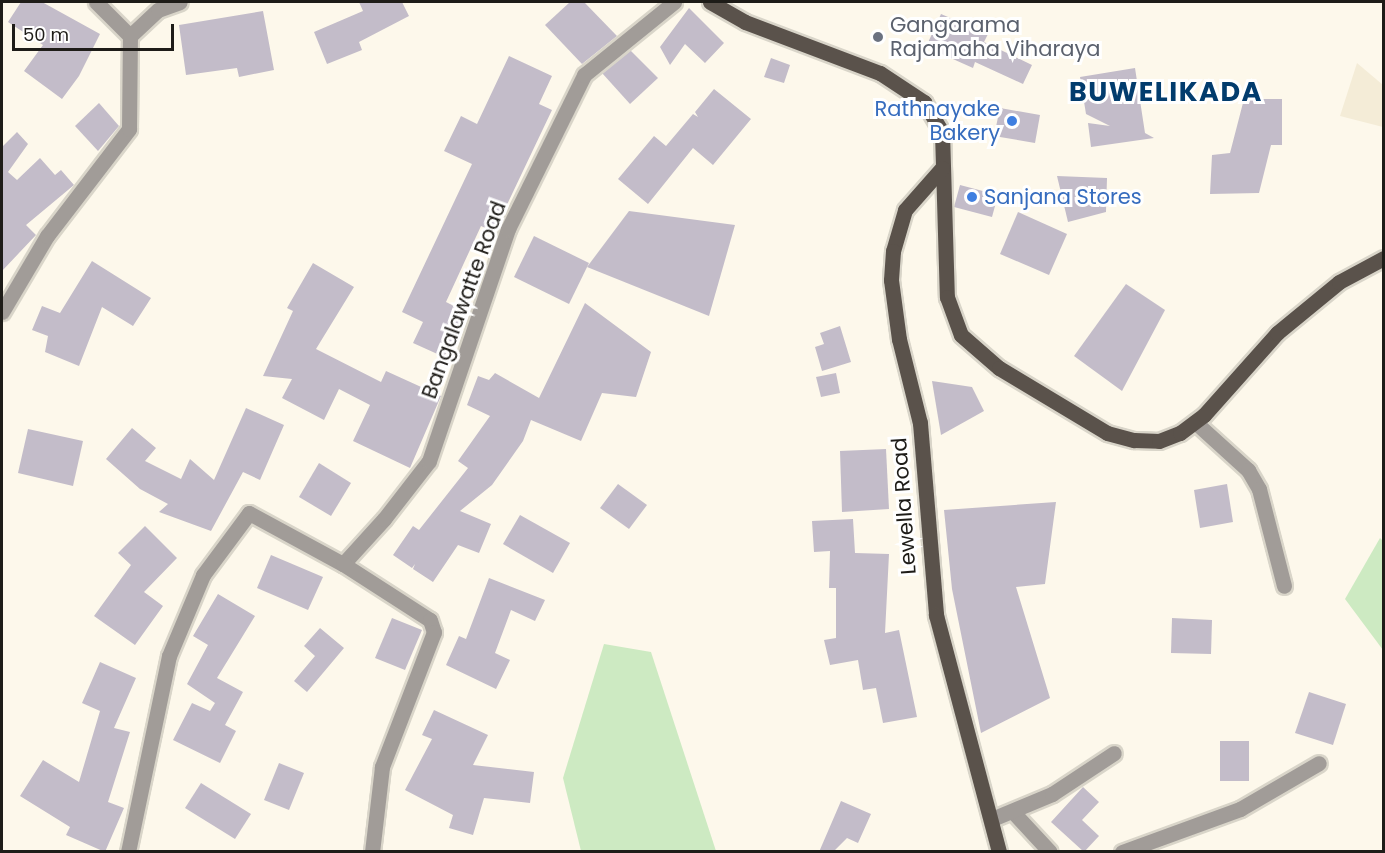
<!DOCTYPE html>
<style>
body{margin:0}
#map{position:relative;width:1385px;height:853px;overflow:hidden;background:#fdf8eb;font-family:Poppins,sans-serif}
div>[style]{position:absolute}
.built>*{inset:0;background:#f4ecd7}
.green>*{inset:0;background:#cdeac2}
.building>*{inset:0;background:#c3bcc9}
.roads{filter:drop-shadow(2px 0 #d9d5c9) drop-shadow(-2px 0 #d9d5c9) drop-shadow(0 2px #d9d5c9) drop-shadow(0 -2px #d9d5c9)}
.minor>*{height:15px;margin:-7.5px;padding:0 7.5px;transform-origin:7.5px;border-radius:7.5px;background:#a19c98}
.major>*{height:15px;margin:-7.5px;padding:0 7.5px;transform-origin:7.5px;border-radius:7.5px;background:#5a524b}
.dots>*{width:16px;height:16px;translate:-50% -50%;box-sizing:border-box;border:3px solid #fff;border-radius:50%}
span{translate:-50% -50%;white-space:nowrap;text-align:center;line-height:1.15;-webkit-text-stroke:6px #fff;paint-order:stroke}
.worship-label{font-size:21px;color:#5b616d}
.left{translate:0 -50%;text-align:left}
.shop-label{font-size:21px;color:#366cbe}
.right{translate:-100% -50%;text-align:right}
.street-label{font-size:21px;color:#1e1c18}
.district-label{font-size:27px;color:#023c6d;font-weight:700;letter-spacing:1.5px}
.frame{position:absolute;inset:0;border:3px solid #1e1c18;pointer-events:none}
.scale{position:absolute;left:12px;top:24px;width:162px;height:27px;box-sizing:border-box;border:3px solid #1e1c18;border-top:0;padding-left:8px;font-size:18px;line-height:21px;white-space:nowrap;color:#1e1c18;-webkit-text-stroke:4px #fff;paint-order:stroke}
</style>
<div id="map">
<div class="built">
<div style="clip-path:polygon(1357px 63px,1383px 85px,1383px 127px,1340px 116px)"></div>
</div>
<div class="green">
<div style="clip-path:polygon(1380px 538px,1384px 542px,1383px 650px,1345px 599px)"></div>
<div style="clip-path:polygon(604px 644px,651px 652px,716px 851px,581px 851px,563px 778px)"></div>
</div>
<div class="building">
<div style="clip-path:polygon(21px 2px,42px 2px,100px 34px,79px 76px,62px 99px,24px 71px,43px 45px,8px 22px)"></div>
<div style="clip-path:polygon(359px 2px,402px 2px,409px 16px,359px 42px,362px 50px,327px 64px,314px 32px,363px 11px)"></div>
<div style="clip-path:polygon(570px 2px,584px 2px,617px 36px,582px 64px,545px 25px)"></div>
<div style="clip-path:polygon(689px 8px,724px 43px,705px 63px,685px 44px,670px 65px,660px 47px)"></div>
<div style="clip-path:polygon(263px 11px,274px 70px,239px 77px,237px 68px,186px 75px,179px 25px)"></div>
<div style="clip-path:polygon(941px 14px,988px 34px,984px 42px,1032px 65px,1023px 84px,975px 62px,973px 68px,926px 47px)"></div>
<div style="clip-path:polygon(630px 50px,658px 78px,630px 104px,602px 73px)"></div>
<div style="clip-path:polygon(509px 56px,552px 76px,539px 104px,552px 110px,494px 232px,481px 226px,446px 302px,466px 312px,444px 357px,413px 343px,423px 322px,402px 312px,472px 164px,444px 151px,461px 116px,477px 124px)"></div>
<div style="clip-path:polygon(771px 58px,790px 65px,784px 83px,764px 77px)"></div>
<div style="clip-path:polygon(1135px 68px,1145px 133px,1154px 138px,1091px 147px,1088px 123px,1110px 126px,1086px 114px,1080px 77px)"></div>
<div style="clip-path:polygon(714px 89px,751px 119px,713px 165px,693px 148px,648px 204px,618px 179px,654px 136px,666px 146px,693px 114px,698px 117px,695px 112px)"></div>
<div style="clip-path:polygon(1244px 99px,1282px 99px,1282px 145px,1271px 145px,1259px 193px,1210px 194px,1212px 155px,1230px 153px)"></div>
<div style="clip-path:polygon(99px 103px,119px 126px,98px 151px,75px 126px)"></div>
<div style="clip-path:polygon(1000px 108px,1040px 115px,1035px 143px,994px 136px)"></div>
<div style="clip-path:polygon(17px 132px,28px 144px,8px 172px,17px 180px,40px 158px,55px 175px,61px 170px,74px 185px,26px 225px,36px 235px,2px 271px,2px 147px)"></div>
<div style="clip-path:polygon(1057px 176px,1107px 178px,1106px 212px,1068px 222px)"></div>
<div style="clip-path:polygon(960px 185px,998px 195px,992px 217px,954px 207px)"></div>
<div style="clip-path:polygon(629px 211px,735px 225px,709px 316px,587px 267px)"></div>
<div style="clip-path:polygon(1018px 212px,1067px 234px,1049px 275px,1000px 254px)"></div>
<div style="clip-path:polygon(534px 236px,589px 263px,569px 304px,514px 277px)"></div>
<div style="clip-path:polygon(92px 261px,151px 298px,133px 326px,102px 307px,79px 366px,45px 352px,48px 336px,32px 330px,42px 306px,60px 313px)"></div>
<div style="clip-path:polygon(313px 263px,354px 287px,316px 349px,381px 382px,386px 371px,441px 396px,410px 468px,353px 441px,370px 405px,339px 389px,324px 420px,282px 398px,292px 379px,263px 376px,293px 311px,287px 308px)"></div>
<div style="clip-path:polygon(1126px 284px,1165px 310px,1122px 391px,1074px 356px)"></div>
<div style="clip-path:polygon(585px 303px,651px 352px,636px 397px,602px 393px,581px 441px,531px 420px,523px 441px,492px 485px,460px 511px,491px 524px,479px 553px,458px 545px,433px 582px,413px 569px,415px 564px,412px 568px,393px 555px,413px 526px,419px 530px,468px 468px,458px 461px,490px 416px,467px 405px,478px 376px,489px 380px,495px 373px,539px 398px)"></div>
<div style="clip-path:polygon(840px 326px,851px 362px,822px 371px,815px 347px,824px 344px,820px 333px)"></div>
<div style="clip-path:polygon(836px 373px,840px 393px,821px 397px,816px 377px)"></div>
<div style="clip-path:polygon(932px 381px,972px 387px,984px 411px,941px 435px)"></div>
<div style="clip-path:polygon(246px 408px,284px 425px,260px 480px,243px 472px,211px 531px,159px 512px,168px 504px,140px 489px,106px 459px,132px 428px,156px 448px,145px 461px,181px 479px,190px 459px,214px 480px)"></div>
<div style="clip-path:polygon(28px 429px,83px 441px,73px 486px,18px 473px)"></div>
<div style="clip-path:polygon(886px 449px,889px 509px,842px 512px,840px 451px)"></div>
<div style="clip-path:polygon(319px 463px,351px 483px,331px 516px,299px 497px)"></div>
<div style="clip-path:polygon(618px 484px,647px 505px,629px 529px,600px 508px)"></div>
<div style="clip-path:polygon(1227px 484px,1233px 522px,1200px 528px,1194px 490px)"></div>
<div style="clip-path:polygon(1056px 502px,1045px 584px,1016px 587px,1050px 698px,981px 733px,952px 589px,944px 510px)"></div>
<div style="clip-path:polygon(520px 515px,570px 543px,553px 573px,503px 544px)"></div>
<div style="clip-path:polygon(853px 519px,855px 553px,889px 554px,885px 633px,899px 630px,917px 717px,883px 723px,876px 688px,863px 690px,858px 660px,830px 665px,824px 640px,836px 638px,836px 588px,829px 588px,830px 551px,814px 552px,812px 521px)"></div>
<div style="clip-path:polygon(145px 526px,177px 558px,144px 592px,163px 606px,135px 645px,94px 616px,131px 565px,118px 553px)"></div>
<div style="clip-path:polygon(271px 555px,323px 577px,308px 610px,257px 588px)"></div>
<div style="clip-path:polygon(489px 578px,545px 600px,535px 621px,511px 610px,495px 653px,510px 660px,496px 689px,446px 665px,459px 636px,466px 639px)"></div>
<div style="clip-path:polygon(218px 594px,255px 616px,217px 678px,243px 692px,225px 725px,236px 731px,220px 763px,173px 740px,192px 703px,210px 711px,215px 703px,187px 684px,208px 645px,193px 636px)"></div>
<div style="clip-path:polygon(392px 618px,422px 630px,405px 670px,375px 658px)"></div>
<div style="clip-path:polygon(1172px 618px,1212px 620px,1211px 654px,1171px 653px)"></div>
<div style="clip-path:polygon(320px 628px,344px 648px,307px 692px,294px 681px,315px 656px,304px 646px)"></div>
<div style="clip-path:polygon(100px 662px,136px 678px,114px 728px,130px 732px,108px 802px,124px 808px,105px 852px,66px 835px,70px 827px,20px 796px,43px 760px,79px 782px,100px 711px,82px 703px)"></div>
<div style="clip-path:polygon(1309px 692px,1346px 704px,1333px 745px,1295px 733px)"></div>
<div style="clip-path:polygon(434px 710px,488px 735px,473px 765px,534px 772px,530px 803px,484px 798px,473px 835px,449px 828px,453px 815px,405px 790px,432px 739px,422px 735px)"></div>
<div style="clip-path:polygon(1220px 741px,1249px 741px,1249px 781px,1220px 781px)"></div>
<div style="clip-path:polygon(279px 763px,304px 773px,289px 810px,264px 800px)"></div>
<div style="clip-path:polygon(201px 783px,251px 814px,235px 839px,185px 808px)"></div>
<div style="clip-path:polygon(1083px 787px,1099px 802px,1082px 820px,1099px 836px,1084px 852px,1051px 822px)"></div>
<div style="clip-path:polygon(841px 801px,871px 814px,858px 843px,847px 838px,833px 852px,819px 852px)"></div>
</div>
<div class="roads">
<div class="minor">
<div style="left:96px;top:2px;width:48px;rotate:45deg"></div>
<div style="left:2px;top:312px;width:88px;rotate:-59.4deg"></div>
<div style="left:47px;top:236px;width:135px;rotate:-52.5deg"></div>
<div style="left:129px;top:129px;width:93px;rotate:-89.4deg"></div>
<div style="left:130px;top:36px;width:38px;rotate:-43deg"></div>
<div style="left:158px;top:10px;width:23px;rotate:-20deg"></div>
<div style="left:1195px;top:422px;width:72px;rotate:42.2deg"></div>
<div style="left:1248px;top:470px;width:22px;rotate:60deg"></div>
<div style="left:1259px;top:489px;width:100px;rotate:75.5deg"></div>
<div style="left:343px;top:564px;width:61px;rotate:-47.7deg"></div>
<div style="left:384px;top:519px;width:73px;rotate:-52.2deg"></div>
<div style="left:429px;top:461px;width:245px;rotate:-71.2deg"></div>
<div style="left:508px;top:229px;width:172px;rotate:-63.7deg"></div>
<div style="left:584px;top:75px;width:116px;rotate:-39deg"></div>
<div style="left:1013px;top:812px;width:54px;rotate:47.2deg"></div>
<div style="left:992px;top:819px;width:65px;rotate:-22.6deg"></div>
<div style="left:1052px;top:794px;width:74px;rotate:-33.5deg"></div>
<div style="left:128px;top:852px;width:200px;rotate:-78.2deg"></div>
<div style="left:169px;top:656px;width:88px;rotate:-67.2deg"></div>
<div style="left:203px;top:575px;width:77px;rotate:-53.4deg"></div>
<div style="left:249px;top:513px;width:107px;rotate:28.5deg"></div>
<div style="left:343px;top:564px;width:103px;rotate:32.8deg"></div>
<div style="left:430px;top:620px;width:13px;rotate:72deg"></div>
<div style="left:434px;top:632px;width:145px;rotate:111.1deg"></div>
<div style="left:382px;top:767px;width:86px;rotate:96.7deg"></div>
<div style="left:1122px;top:852px;width:126px;rotate:-20deg"></div>
<div style="left:1240px;top:809px;width:91px;rotate:-30.2deg"></div>
</div>
<div class="major">
<div style="left:710px;top:2px;width:40px;rotate:29.7deg"></div>
<div style="left:745px;top:22px;width:144px;rotate:20.7deg"></div>
<div style="left:880px;top:73px;width:53px;rotate:33.4deg"></div>
<div style="left:924px;top:102px;width:35px;rotate:59deg"></div>
<div style="left:942px;top:132px;width:165px;rotate:88.3deg"></div>
<div style="left:947px;top:297px;width:40px;rotate:69.8deg"></div>
<div style="left:961px;top:335px;width:50px;rotate:41deg"></div>
<div style="left:999px;top:368px;width:126px;rotate:31deg"></div>
<div style="left:1107px;top:433px;width:28px;rotate:15deg"></div>
<div style="left:1134px;top:440px;width:25px;rotate:2deg"></div>
<div style="left:1159px;top:441px;width:22px;rotate:-21deg"></div>
<div style="left:1180px;top:433px;width:30px;rotate:-37deg"></div>
<div style="left:1204px;top:415px;width:110px;rotate:-48.3deg"></div>
<div style="left:1277px;top:333px;width:80px;rotate:-39.4deg"></div>
<div style="left:1339px;top:282px;width:51px;rotate:-28.1deg"></div>
<div style="left:942px;top:168px;width:56px;rotate:131.4deg"></div>
<div style="left:905px;top:210px;width:43px;rotate:106.3deg"></div>
<div style="left:893px;top:251px;width:29px;rotate:94deg"></div>
<div style="left:891px;top:280px;width:60px;rotate:82.3deg"></div>
<div style="left:899px;top:339px;width:87px;rotate:76deg"></div>
<div style="left:920px;top:423px;width:193px;rotate:85.2deg"></div>
<div style="left:936px;top:615px;width:245px;rotate:75.1deg"></div>
</div>
</div>
<div class="dots">
<div style="left:878px;top:37px;background:#6b7280"></div>
<div style="left:1012px;top:121px;background:#3f7fe0"></div>
<div style="left:972px;top:197px;background:#3f7fe0"></div>
</div>
<div class="worship-label">
<span class="left" style="left:890px;top:37px">Gangarama<br>Rajamaha Viharaya</span>
</div>
<div class="shop-label">
<span class="right" style="left:1000px;top:121px">Rathnayake<br>Bakery</span>
<span class="left" style="left:984px;top:197px">Sanjana Stores</span>
</div>
<div class="street-label">
<span style="left:464px;top:300px;rotate:-70deg">Bangalawatte Road</span>
<span style="left:904px;top:506px;rotate:-94deg">Lewella Road</span>
</div>
<div class="district-label">
<span style="left:1166px;top:92px">BUWELIKADA</span>
</div>
<div class="frame"></div>
<div class="scale">50 m</div>
</div>
